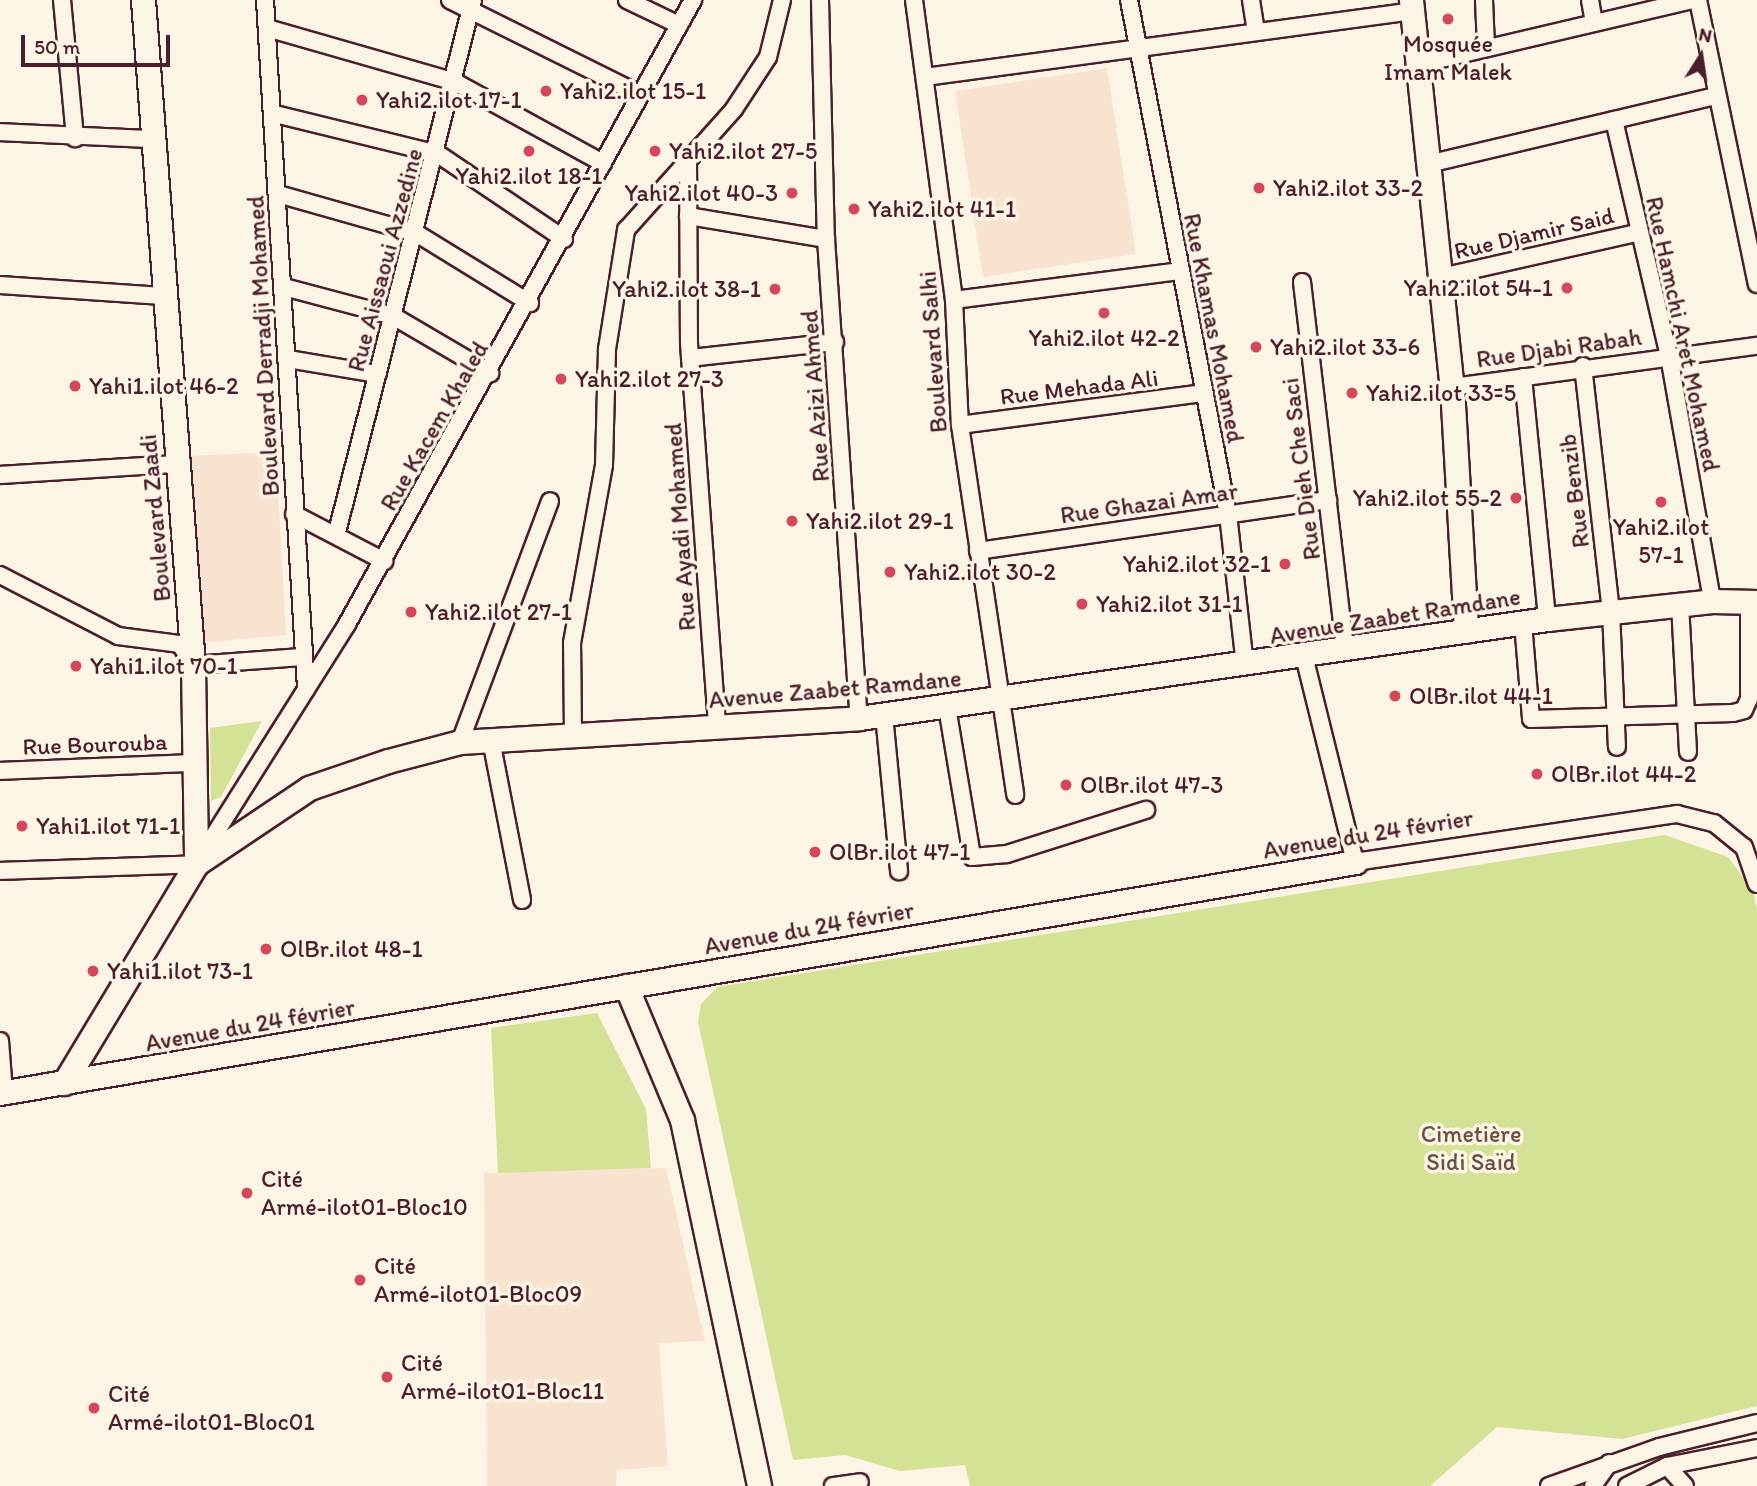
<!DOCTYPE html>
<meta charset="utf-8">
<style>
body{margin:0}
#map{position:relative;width:1757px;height:1486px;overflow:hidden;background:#fcf5e5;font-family:Itim,sans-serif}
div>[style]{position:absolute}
.built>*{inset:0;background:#f8e3d1}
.green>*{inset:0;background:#d3e295}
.roads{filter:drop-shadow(2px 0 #4a1f2b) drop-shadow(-2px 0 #4a1f2b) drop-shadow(0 2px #4a1f2b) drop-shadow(0 -2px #4a1f2b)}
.street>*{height:16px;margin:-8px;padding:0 8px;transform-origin:8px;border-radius:8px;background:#fcf5e5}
.secondary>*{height:23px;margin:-11.5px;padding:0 11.5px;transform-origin:11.5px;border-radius:11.5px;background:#fcf5e5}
.dots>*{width:19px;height:19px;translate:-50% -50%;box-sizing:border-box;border:4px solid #fcf5e5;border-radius:50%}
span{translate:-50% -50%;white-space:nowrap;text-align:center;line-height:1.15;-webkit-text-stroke:7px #fcf5e5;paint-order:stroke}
.poi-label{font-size:24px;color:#4a1f2b}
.left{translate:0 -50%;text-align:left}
.right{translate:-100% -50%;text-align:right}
.street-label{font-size:24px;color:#4a1f2b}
.park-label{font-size:24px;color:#6c5046}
.north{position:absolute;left:1666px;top:21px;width:70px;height:70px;-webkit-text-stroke:5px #fcf5e5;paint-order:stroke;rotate:12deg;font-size:19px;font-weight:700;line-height:28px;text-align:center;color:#4a1f2b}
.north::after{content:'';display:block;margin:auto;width:24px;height:32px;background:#4a1f2b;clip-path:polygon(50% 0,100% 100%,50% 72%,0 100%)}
.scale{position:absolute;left:21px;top:35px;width:149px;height:32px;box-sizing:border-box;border:4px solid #4a1f2b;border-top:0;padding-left:9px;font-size:21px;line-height:24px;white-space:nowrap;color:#4a1f2b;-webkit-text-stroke:5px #fcf5e5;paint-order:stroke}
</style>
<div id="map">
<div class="built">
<div style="clip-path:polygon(1107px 68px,1136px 254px,983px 277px,955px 91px)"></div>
<div style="clip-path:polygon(276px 452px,286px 635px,201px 643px,186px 456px)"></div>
<div style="clip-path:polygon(666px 1168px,705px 1341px,659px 1343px,668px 1466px,617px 1470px,616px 1486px,487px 1486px,484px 1173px)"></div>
</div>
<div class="green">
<div style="clip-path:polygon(262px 721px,221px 797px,211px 801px,210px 728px)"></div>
<div style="clip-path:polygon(1665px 835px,1728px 857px,1753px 891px,1757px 910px,1757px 1406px,1622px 1439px,1497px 1427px,1430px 1486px,970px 1486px,965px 1465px,900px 1471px,845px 1455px,793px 1460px,698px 1022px,701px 1004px,717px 987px)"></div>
<div style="clip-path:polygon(597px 1013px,646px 1109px,651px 1168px,498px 1173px,491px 1028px)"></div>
</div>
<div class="roads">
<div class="street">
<div style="left:62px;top:0;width:139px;rotate:84.6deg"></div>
<div style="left:265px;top:0;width:690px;rotate:86.59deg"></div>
<div style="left:450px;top:0;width:211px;rotate:26.4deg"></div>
<div style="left:627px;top:0;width:58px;rotate:25.7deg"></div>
<div style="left:820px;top:0;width:239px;rotate:88.6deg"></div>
<div style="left:826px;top:239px;width:480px;rotate:86.1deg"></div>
<div style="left:914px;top:0;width:303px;rotate:82.4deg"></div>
<div style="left:954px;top:300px;width:125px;rotate:87.3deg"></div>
<div style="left:960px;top:425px;width:374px;rotate:81.5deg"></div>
<div style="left:1129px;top:0;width:523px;rotate:79.1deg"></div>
<div style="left:1228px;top:514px;width:152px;rotate:83.6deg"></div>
<div style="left:1251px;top:0;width:31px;rotate:81deg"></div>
<div style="left:1484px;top:0;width:47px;rotate:87.6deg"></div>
<div style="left:1590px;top:0;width:23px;rotate:80deg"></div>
<div style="left:1698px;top:0;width:290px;rotate:78.3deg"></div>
<div style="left:267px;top:28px;width:196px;rotate:16deg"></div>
<div style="left:455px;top:82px;width:169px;rotate:28.7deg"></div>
<div style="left:1420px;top:64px;width:280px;rotate:-13.2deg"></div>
<div style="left:925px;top:77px;width:492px;rotate:-7.7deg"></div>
<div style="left:275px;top:114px;width:168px;rotate:13.8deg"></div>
<div style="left:438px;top:154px;width:152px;rotate:34deg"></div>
<div style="left:1614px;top:120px;width:242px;rotate:76.9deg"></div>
<div style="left:1669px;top:356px;width:249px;rotate:80deg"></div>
<div style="left:0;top:132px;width:151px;rotate:2.7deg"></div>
<div style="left:688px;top:157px;width:186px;rotate:89.7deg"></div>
<div style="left:689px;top:343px;width:385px;rotate:85.8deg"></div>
<div style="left:1428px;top:164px;width:296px;rotate:-13.3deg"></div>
<div style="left:278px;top:194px;width:143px;rotate:15.8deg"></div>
<div style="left:416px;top:233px;width:134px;rotate:31.6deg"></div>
<div style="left:688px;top:216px;width:140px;rotate:9.5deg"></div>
<div style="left:1441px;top:277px;width:200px;rotate:-12.7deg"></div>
<div style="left:1302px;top:282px;width:371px;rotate:83.3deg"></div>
<div style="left:0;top:285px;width:163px;rotate:3.9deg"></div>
<div style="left:284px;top:287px;width:113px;rotate:14.9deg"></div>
<div style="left:393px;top:316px;width:113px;rotate:30.4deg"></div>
<div style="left:954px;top:300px;width:227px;rotate:-7.3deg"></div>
<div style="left:690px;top:358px;width:146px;rotate:-6.3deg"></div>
<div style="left:288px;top:359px;width:91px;rotate:9.5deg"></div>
<div style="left:1583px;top:366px;width:247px;rotate:83.5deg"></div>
<div style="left:1611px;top:611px;width:136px;rotate:87.5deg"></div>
<div style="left:1523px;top:377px;width:243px;rotate:84.3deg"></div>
<div style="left:1452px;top:387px;width:308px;rotate:-7.7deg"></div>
<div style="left:960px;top:425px;width:246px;rotate:-7.5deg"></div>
<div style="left:0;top:475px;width:177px;rotate:-3.6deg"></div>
<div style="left:294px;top:514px;width:102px;rotate:27.6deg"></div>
<div style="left:337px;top:532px;width:549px;rotate:-75.66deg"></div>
<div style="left:978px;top:551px;width:354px;rotate:-8.3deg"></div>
<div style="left:0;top:575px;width:133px;rotate:27.3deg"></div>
<div style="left:118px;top:636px;width:63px;rotate:7.4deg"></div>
<div style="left:180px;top:644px;width:25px;rotate:58deg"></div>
<div style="left:193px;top:665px;width:109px;rotate:-4.2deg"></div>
<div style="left:1680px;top:604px;width:148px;rotate:86.9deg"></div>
<div style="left:1523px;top:623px;width:96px;rotate:85.2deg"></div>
<div style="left:1531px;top:719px;width:202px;rotate:-1.7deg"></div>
<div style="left:1733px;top:713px;width:11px;rotate:-15deg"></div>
<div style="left:1744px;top:710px;width:12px;rotate:-66deg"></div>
<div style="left:1749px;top:699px;width:97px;rotate:-90deg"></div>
<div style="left:1304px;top:656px;width:212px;rotate:76.1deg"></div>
<div style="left:1355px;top:862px;width:326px;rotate:-8.5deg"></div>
<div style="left:1677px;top:814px;width:38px;rotate:14deg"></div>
<div style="left:1714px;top:823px;width:38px;rotate:39deg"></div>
<div style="left:1744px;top:847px;width:39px;rotate:71deg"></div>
<div style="left:947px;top:707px;width:152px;rotate:80.5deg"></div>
<div style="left:972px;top:857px;width:35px;rotate:-5deg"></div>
<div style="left:1007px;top:854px;width:146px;rotate:-17.6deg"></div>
<div style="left:884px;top:715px;width:157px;rotate:84.5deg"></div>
<div style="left:573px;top:734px;width:91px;rotate:-90.6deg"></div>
<div style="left:572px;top:643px;width:181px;rotate:-79.8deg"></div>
<div style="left:604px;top:465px;width:116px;rotate:-88.5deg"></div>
<div style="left:607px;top:349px;width:121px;rotate:-80.9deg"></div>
<div style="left:626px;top:230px;width:162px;rotate:-48.2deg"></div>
<div style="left:734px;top:109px;width:62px;rotate:-56.8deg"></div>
<div style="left:768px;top:57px;width:59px;rotate:-76.2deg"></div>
<div style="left:491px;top:740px;width:163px;rotate:79deg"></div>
<div style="left:460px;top:742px;width:257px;rotate:-69.5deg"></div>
<div style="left:0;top:771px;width:192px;rotate:-2.4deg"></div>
<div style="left:0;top:871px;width:196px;rotate:-2deg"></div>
<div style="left:196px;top:864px;width:284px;rotate:-57.8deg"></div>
<div style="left:347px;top:624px;width:714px;rotate:-60.99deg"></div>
<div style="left:0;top:1041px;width:51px;rotate:85.5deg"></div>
<div style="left:1667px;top:1466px;width:27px;rotate:48deg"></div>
<div style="left:833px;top:1486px;width:27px;rotate:-8deg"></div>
<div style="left:1549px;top:1486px;width:117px;rotate:-19.5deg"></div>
<div style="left:1659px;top:1447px;width:101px;rotate:-13.8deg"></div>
<div style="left:1593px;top:1486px;width:28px;rotate:-55deg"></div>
<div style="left:1627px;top:1486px;width:45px;rotate:-26.6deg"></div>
<div style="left:1667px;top:1466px;width:92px;rotate:-11.3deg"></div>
</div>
<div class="secondary">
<div style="left:143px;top:0;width:667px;rotate:85.7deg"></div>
<div style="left:193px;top:665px;width:199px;rotate:89.1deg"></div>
<div style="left:1411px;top:0;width:389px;rotate:84deg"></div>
<div style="left:1452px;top:387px;width:244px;rotate:86.7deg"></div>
<div style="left:626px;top:986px;width:145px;rotate:67.3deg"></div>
<div style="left:682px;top:1120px;width:374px;rotate:78.1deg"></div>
<div style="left:64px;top:1083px;width:256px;rotate:-58.9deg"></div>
<div style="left:196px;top:864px;width:136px;rotate:-33.9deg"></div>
<div style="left:309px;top:788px;width:83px;rotate:-18.9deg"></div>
<div style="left:388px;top:761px;width:74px;rotate:-14.8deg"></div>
<div style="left:460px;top:742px;width:400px;rotate:-3.4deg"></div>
<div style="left:859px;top:718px;width:695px;rotate:-8.19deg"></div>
<div style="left:1547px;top:619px;width:166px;rotate:-6.2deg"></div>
<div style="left:1712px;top:601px;width:45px;rotate:1.3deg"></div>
<div style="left:0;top:1093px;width:1375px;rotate:-9.67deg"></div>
</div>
</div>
<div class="dots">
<div style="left:1448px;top:19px;background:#d1495b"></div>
<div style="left:546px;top:91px;background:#d1495b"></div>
<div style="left:362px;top:100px;background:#d1495b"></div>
<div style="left:529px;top:151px;background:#d1495b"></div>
<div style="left:655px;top:151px;background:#d1495b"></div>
<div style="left:1259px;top:188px;background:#d1495b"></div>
<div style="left:792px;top:193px;background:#d1495b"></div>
<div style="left:854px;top:209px;background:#d1495b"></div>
<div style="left:1567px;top:288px;background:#d1495b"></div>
<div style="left:775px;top:289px;background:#d1495b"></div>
<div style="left:1104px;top:313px;background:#d1495b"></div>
<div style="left:1256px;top:347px;background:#d1495b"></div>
<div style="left:561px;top:379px;background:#d1495b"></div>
<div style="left:75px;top:386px;background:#d1495b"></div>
<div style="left:1352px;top:393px;background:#d1495b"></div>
<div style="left:1516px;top:498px;background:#d1495b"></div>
<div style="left:1661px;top:502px;background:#d1495b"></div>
<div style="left:792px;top:521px;background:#d1495b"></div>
<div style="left:1285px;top:564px;background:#d1495b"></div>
<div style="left:890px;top:572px;background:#d1495b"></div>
<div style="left:1082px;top:604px;background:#d1495b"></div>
<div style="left:411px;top:612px;background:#d1495b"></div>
<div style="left:76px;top:666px;background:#d1495b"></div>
<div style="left:1395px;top:696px;background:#d1495b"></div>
<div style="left:1537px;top:774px;background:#d1495b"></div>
<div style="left:1066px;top:785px;background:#d1495b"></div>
<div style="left:22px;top:826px;background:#d1495b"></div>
<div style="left:815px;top:852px;background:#d1495b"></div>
<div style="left:266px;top:949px;background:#d1495b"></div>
<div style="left:93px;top:971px;background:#d1495b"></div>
<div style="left:247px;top:1193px;background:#d1495b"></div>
<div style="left:360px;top:1280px;background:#d1495b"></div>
<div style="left:387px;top:1377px;background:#d1495b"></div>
<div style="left:94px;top:1408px;background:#d1495b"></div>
</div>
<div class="poi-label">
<span style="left:1448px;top:58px">Mosquée<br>Imam Malek</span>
<span class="left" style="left:560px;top:91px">Yahi2.ilot 15-1</span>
<span class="left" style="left:376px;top:100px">Yahi2.ilot 17-1</span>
<span class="left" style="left:669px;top:151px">Yahi2.ilot 27-5</span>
<span style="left:529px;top:176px">Yahi2.ilot 18-1</span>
<span class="left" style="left:1273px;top:188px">Yahi2.ilot 33-2</span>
<span class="right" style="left:778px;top:193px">Yahi2.ilot 40-3</span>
<span class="left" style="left:868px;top:209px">Yahi2.ilot 41-1</span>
<span class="right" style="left:1553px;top:288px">Yahi2.ilot 54-1</span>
<span class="right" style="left:761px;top:289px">Yahi2.ilot 38-1</span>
<span style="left:1104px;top:338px">Yahi2.ilot 42-2</span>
<span class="left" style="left:1270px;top:347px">Yahi2.ilot 33-6</span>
<span class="left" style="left:575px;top:379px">Yahi2.ilot 27-3</span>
<span class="left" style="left:89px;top:386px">Yahi1.ilot 46-2</span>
<span class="left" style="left:1366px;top:393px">Yahi2.ilot 33-5</span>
<span class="right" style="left:1502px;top:498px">Yahi2.ilot 55-2</span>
<span class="left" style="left:806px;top:521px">Yahi2.ilot 29-1</span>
<span style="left:1661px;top:541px">Yahi2.ilot<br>57-1</span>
<span class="right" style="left:1271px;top:564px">Yahi2.ilot 32-1</span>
<span class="left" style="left:904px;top:572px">Yahi2.ilot 30-2</span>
<span class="left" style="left:1096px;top:604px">Yahi2.ilot 31-1</span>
<span class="left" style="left:425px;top:612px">Yahi2.ilot 27-1</span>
<span class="left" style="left:90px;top:666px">Yahi1.ilot 70-1</span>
<span class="left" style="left:1409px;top:696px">OlBr.ilot 44-1</span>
<span class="left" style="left:1551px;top:774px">OlBr.ilot 44-2</span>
<span class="left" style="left:1080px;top:785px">OlBr.ilot 47-3</span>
<span class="left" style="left:36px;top:826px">Yahi1.ilot 71-1</span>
<span class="left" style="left:829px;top:852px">OlBr.ilot 47-1</span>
<span class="left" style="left:280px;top:949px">OlBr.ilot 48-1</span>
<span class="left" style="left:107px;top:971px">Yahi1.ilot 73-1</span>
<span class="left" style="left:261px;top:1193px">Cité<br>Armé-ilot01-Bloc10</span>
<span class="left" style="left:374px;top:1280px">Cité<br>Armé-ilot01-Bloc09</span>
<span class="left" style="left:401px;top:1377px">Cité<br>Armé-ilot01-Bloc11</span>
<span class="left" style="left:108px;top:1408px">Cité<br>Armé-ilot01-Bloc01</span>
</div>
<div class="street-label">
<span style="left:1534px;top:233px;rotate:-13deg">Rue Djamir Said</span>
<span style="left:385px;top:260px;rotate:-75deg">Rue Aissaoui Azzedine</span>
<span style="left:1214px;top:328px;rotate:79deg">Rue Khamas Mohamed</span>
<span style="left:1683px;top:334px;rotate:78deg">Rue Hamchi Aret Mohamed</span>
<span style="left:263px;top:346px;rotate:-93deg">Boulevard Derradji Mohamed</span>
<span style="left:1559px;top:348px;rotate:-8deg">Rue Djabi Rabah</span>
<span style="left:933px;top:352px;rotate:-94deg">Boulevard Salhi</span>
<span style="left:1079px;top:387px;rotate:-7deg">Rue Mehada Ali</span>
<span style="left:815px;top:396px;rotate:-94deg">Rue Azizi Ahmed</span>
<span style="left:434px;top:426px;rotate:-60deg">Rue Kacem Khaled</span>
<span style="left:1301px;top:469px;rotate:-97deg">Rue Dieh Che Saci</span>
<span style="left:1574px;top:491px;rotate:-97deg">Rue Benzib</span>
<span style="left:1149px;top:503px;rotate:-8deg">Rue Ghazai Amar</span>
<span style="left:155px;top:518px;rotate:-95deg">Boulevard Zaadi</span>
<span style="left:680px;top:527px;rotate:-94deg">Rue Ayadi Mohamed</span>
<span style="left:1395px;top:616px;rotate:-9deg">Avenue Zaabet Ramdane</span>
<span style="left:835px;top:689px;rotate:-5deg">Avenue Zaabet Ramdane</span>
<span style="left:95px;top:744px;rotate:-2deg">Rue Bourouba</span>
<span style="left:1368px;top:834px;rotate:-9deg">Avenue du 24 février</span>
<span style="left:809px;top:928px;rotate:-10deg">Avenue du 24 février</span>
<span style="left:250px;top:1025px;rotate:-10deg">Avenue du 24 février</span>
</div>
<div class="park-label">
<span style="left:1471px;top:1148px">Cimetière<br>Sidi Saïd</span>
</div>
<div class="north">N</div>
<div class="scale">50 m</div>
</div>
